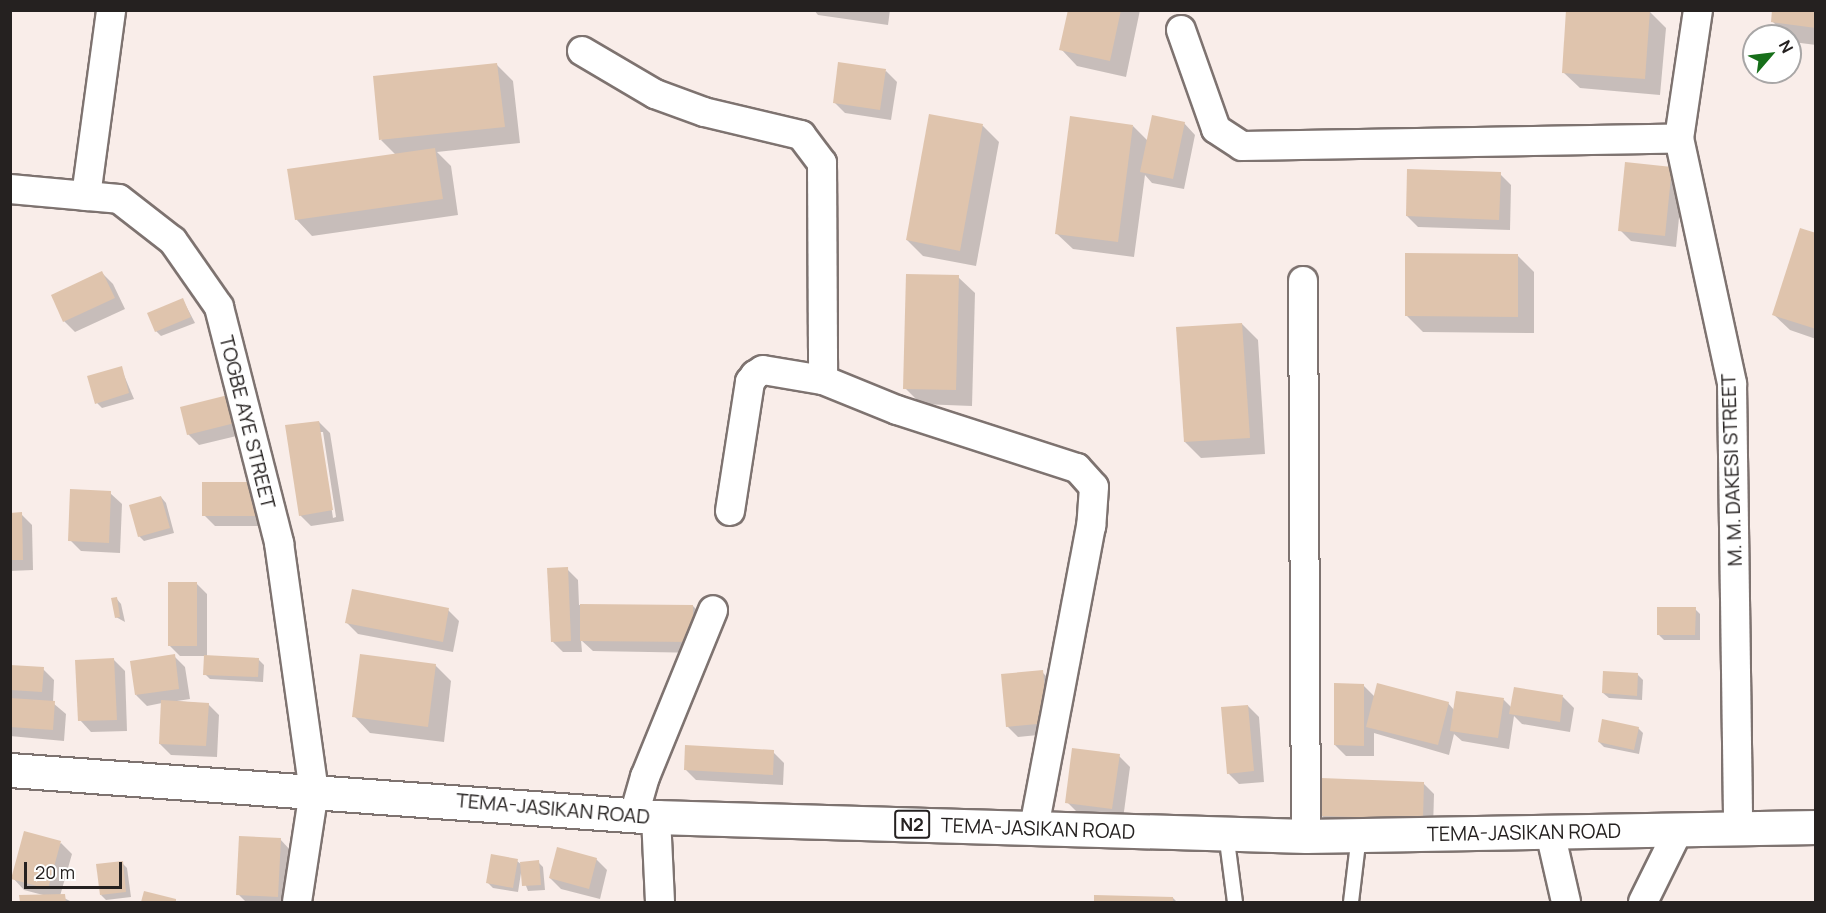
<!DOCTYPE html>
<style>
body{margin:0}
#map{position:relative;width:1826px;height:913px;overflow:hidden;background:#f9ede9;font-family:Manrope,sans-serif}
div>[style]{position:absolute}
.shadow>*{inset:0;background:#0003}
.building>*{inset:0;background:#dfc4ad}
.roads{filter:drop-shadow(2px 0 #7e7370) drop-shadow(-2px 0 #7e7370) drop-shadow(0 2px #7e7370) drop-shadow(0 -2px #7e7370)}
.lane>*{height:14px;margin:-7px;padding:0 7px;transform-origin:7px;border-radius:7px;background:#fff}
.street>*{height:28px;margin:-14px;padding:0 14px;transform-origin:14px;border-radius:14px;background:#fff}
.highway>*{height:33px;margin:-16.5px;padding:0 16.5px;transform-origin:16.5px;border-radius:16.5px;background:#fff}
span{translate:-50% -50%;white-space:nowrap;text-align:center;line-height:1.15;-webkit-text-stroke:4.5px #fff;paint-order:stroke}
.shield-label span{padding:2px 4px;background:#fff;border:2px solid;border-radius:4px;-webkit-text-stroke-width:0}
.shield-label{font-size:18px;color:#252120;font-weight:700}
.street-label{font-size:20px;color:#252120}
.frame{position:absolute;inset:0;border:12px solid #252120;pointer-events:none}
.north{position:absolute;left:1742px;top:24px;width:60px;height:60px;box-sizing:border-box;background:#fff;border:2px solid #a8a6a6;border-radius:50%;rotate:62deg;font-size:16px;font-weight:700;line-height:24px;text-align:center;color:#252120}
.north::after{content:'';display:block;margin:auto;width:21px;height:27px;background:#176f1a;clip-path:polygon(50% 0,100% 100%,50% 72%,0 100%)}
.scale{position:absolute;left:24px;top:862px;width:98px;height:27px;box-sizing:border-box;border:3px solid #252120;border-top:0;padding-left:8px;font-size:18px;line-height:21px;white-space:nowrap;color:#252120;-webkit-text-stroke:4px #fff;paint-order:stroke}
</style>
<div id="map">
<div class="shadow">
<div style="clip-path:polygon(814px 10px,890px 10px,888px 25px,818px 15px)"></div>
<div style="clip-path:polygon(1069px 10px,1140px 10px,1126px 77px,1077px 66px,1061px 49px)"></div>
<div style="clip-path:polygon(1816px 10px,1816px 45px,1793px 42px,1772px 21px)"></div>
<div style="clip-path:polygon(1649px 11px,1666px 28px,1660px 95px,1580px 88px,1563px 72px)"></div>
<div style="clip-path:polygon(497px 65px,513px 81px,520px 143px,437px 152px,451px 166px,458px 215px,312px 236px,296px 219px,396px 155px,381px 140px)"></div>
<div style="clip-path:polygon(886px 71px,897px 82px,891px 120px,845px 113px,834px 102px)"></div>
<div style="clip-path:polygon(930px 116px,983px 126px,999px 142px,976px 266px,923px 256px,907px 240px)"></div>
<div style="clip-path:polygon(1184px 123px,1195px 135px,1184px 189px,1152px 183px,1145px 175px,1134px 257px,1073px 249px,1056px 233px,1133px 126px,1148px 141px)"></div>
<div style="clip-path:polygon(1672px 168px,1683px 179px,1676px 247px,1631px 241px,1620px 230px)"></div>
<div style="clip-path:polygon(1500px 174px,1511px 185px,1510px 230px,1418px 227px,1407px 216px)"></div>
<div style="clip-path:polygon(1816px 235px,1816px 339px,1790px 330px,1773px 314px)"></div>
<div style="clip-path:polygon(1518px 256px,1534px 272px,1534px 333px,1423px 332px,1407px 316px)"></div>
<div style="clip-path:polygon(102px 273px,113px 284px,125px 309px,75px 332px,64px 321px)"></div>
<div style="clip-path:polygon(958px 277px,975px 293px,972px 406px,921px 404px,905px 388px)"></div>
<div style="clip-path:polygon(183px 300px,195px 323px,161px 336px,156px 331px)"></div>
<div style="clip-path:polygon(1242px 324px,1258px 340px,1265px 454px,1201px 458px,1185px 442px)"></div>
<div style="clip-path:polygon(121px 368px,134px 399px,102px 408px,97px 403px)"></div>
<div style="clip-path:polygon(231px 396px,249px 433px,199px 445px,188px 434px)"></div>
<div style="clip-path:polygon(evenodd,319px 422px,330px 433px,344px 521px,311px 526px,300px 515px,319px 422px,320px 432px,323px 432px,336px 517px,333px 518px,320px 432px)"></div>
<div style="clip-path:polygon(260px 483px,272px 526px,215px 526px,204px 515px)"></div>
<div style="clip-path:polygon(110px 493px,122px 504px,120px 553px,81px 551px,70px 540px)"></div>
<div style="clip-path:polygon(161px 497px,166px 503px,174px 533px,144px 541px,139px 536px)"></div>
<div style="clip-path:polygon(10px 514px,21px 514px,32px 525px,33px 570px,10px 571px)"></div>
<div style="clip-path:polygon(567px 569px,578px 580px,579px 605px,693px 606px,704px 617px,704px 653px,593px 651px,581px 640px,582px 652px,563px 652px,552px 641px)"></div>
<div style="clip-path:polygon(196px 583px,207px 594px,207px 657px,258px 659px,264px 665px,263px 682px,210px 679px,205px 674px,205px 656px,180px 656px,169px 645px)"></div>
<div style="clip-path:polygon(116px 598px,121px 604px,125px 622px,116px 617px)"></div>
<div style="clip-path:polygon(1695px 609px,1700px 614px,1700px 640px,1664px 640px,1659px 635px)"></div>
<div style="clip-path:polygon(448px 610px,459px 621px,453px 652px,358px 634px,347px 623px)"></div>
<div style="clip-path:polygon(174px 656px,185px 667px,190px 699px,177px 701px,208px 704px,219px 715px,217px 757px,171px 755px,160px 744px,162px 703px,147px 706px,136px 695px)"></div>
<div style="clip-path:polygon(114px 660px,125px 671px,127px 731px,91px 732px,80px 720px)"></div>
<div style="clip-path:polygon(435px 665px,451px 681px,444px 742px,370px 733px,354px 716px)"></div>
<div style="clip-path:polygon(10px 667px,43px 669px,54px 680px,53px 703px,66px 714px,64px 741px,10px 736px)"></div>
<div style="clip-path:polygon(1042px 672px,1053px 683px,1058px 733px,1018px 737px,1007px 726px)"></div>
<div style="clip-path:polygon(1638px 675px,1643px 680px,1642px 700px,1609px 698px,1603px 693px)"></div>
<div style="clip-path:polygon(1363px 685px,1375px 697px,1448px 703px,1454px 710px,1457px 693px,1504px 700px,1512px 708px,1563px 697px,1574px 708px,1570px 732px,1522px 724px,1514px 716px,1509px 749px,1462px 741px,1454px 734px,1449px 755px,1374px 733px,1374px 756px,1346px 756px,1335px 745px)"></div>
<div style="clip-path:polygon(1248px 706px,1259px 717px,1264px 782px,1239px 784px,1228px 773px)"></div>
<div style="clip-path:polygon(1638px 728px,1643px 733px,1639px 754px,1604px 747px,1599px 742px)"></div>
<div style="clip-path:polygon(773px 752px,784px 763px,783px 785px,696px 780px,685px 769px)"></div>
<div style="clip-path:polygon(1119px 756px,1130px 767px,1123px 819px,1078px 813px,1067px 802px)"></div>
<div style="clip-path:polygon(1423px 783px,1434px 794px,1433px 829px,1332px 826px,1321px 815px)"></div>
<div style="clip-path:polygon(280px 839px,291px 851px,289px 902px,246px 902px,238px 894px)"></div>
<div style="clip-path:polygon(61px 843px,72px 854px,60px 896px,72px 902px,21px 902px,21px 896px,43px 895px,24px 890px,13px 878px)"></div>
<div style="clip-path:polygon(596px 859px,607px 870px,600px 899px,561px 889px,550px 878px)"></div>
<div style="clip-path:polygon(517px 861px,522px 865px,538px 862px,543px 867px,545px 890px,528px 891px,521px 873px,518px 892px,493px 888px,488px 883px)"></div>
<div style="clip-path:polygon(122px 863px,127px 868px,131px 897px,106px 900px,101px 895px)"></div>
<div style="clip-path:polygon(1095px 896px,1173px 898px,1177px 902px,1095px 902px)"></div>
</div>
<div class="building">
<div style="clip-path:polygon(1068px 10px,1121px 10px,1110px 61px,1059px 50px)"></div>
<div style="clip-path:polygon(1566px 10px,1650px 10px,1645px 79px,1562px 73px)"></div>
<div style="clip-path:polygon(1772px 10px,1816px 10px,1816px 28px,1771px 22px)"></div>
<div style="clip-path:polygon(838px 62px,886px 69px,880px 110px,833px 103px)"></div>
<div style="clip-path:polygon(497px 63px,505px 127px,379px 140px,373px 76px)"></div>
<div style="clip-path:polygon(929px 114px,983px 124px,960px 251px,906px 240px)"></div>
<div style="clip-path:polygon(1152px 115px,1185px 122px,1173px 179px,1140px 172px)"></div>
<div style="clip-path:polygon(1070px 116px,1133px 125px,1118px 242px,1055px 234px)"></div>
<div style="clip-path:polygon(435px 148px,443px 199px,295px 220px,287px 169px)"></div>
<div style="clip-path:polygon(1625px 162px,1672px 167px,1665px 236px,1618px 231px)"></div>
<div style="clip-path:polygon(1407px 169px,1501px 172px,1499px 220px,1406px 216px)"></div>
<div style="clip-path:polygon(1800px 228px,1816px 233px,1816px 329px,1772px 315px)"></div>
<div style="clip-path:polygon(1405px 253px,1518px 254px,1518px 317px,1405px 316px)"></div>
<div style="clip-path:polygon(102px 271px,115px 298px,63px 322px,51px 295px)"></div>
<div style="clip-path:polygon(906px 274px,959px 275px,956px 390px,903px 389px)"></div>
<div style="clip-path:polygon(183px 298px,191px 317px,155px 332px,147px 313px)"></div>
<div style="clip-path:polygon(1242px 323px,1250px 438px,1184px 442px,1176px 327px)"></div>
<div style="clip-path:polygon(122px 366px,129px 393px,95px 404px,87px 376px)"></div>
<div style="clip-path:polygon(232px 394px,239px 422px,187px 435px,180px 407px)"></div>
<div style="clip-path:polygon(319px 421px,333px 510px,299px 516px,285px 425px)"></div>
<div style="clip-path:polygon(202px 482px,261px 482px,261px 516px,202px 516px)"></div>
<div style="clip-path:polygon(70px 489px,111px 491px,109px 543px,68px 541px)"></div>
<div style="clip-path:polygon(161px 496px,170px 528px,138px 537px,129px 505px)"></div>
<div style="clip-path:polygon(22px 512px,23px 560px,10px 560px,10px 513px)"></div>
<div style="clip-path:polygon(568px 567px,571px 641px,551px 642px,547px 568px)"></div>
<div style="clip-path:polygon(168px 582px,197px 582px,197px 646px,168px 646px)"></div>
<div style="clip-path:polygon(352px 589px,449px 608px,443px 642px,345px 623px)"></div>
<div style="clip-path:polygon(117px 597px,120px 617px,115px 618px,111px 598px)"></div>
<div style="clip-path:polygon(580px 604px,693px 605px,693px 642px,580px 641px)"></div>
<div style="clip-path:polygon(1657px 607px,1696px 607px,1695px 635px,1657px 635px)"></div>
<div style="clip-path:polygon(175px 654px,179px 689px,135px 695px,130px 661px)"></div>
<div style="clip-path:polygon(360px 654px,436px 664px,428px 727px,352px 717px)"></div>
<div style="clip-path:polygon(204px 655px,259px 658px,258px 677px,203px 675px)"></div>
<div style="clip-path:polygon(114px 658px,117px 720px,78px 721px,75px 660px)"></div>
<div style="clip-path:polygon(10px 665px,44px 667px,42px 692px,10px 690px)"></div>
<div style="clip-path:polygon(1043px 670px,1048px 723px,1006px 727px,1001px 674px)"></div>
<div style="clip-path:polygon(1603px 671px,1638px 673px,1637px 696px,1602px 693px)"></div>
<div style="clip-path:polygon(1334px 683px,1364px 684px,1364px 746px,1334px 745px)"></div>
<div style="clip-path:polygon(1377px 683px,1449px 702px,1438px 745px,1366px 727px)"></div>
<div style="clip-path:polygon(1514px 687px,1563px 695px,1560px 722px,1509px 714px)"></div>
<div style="clip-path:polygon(1456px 691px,1504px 698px,1498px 738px,1450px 731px)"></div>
<div style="clip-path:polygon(10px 698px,55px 701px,53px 730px,10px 727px)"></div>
<div style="clip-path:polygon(161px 700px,209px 703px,206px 746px,159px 744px)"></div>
<div style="clip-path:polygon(1248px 705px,1254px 771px,1227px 774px,1221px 707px)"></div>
<div style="clip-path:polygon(1602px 719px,1639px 727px,1634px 750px,1598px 742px)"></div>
<div style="clip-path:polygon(685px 745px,774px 750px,773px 775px,684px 770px)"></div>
<div style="clip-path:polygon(1072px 748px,1120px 754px,1112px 809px,1065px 803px)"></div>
<div style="clip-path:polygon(1321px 778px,1424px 782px,1423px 819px,1320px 816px)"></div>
<div style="clip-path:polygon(24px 831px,61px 841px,48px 889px,11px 879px)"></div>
<div style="clip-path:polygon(239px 836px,281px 838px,278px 897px,236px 895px)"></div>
<div style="clip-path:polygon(557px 847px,597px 858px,589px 889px,549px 878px)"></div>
<div style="clip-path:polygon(491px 854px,518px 859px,513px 888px,486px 883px)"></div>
<div style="clip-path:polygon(539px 860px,541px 885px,522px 886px,520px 862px)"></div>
<div style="clip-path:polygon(123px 861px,126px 892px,100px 895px,96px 864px)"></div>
<div style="clip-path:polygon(144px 891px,176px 899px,176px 902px,141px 902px)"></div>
<div style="clip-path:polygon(65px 894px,66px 902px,20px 902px,19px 895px)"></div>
<div style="clip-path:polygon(1094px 895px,1173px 897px,1173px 902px,1094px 902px)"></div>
</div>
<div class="roads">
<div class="lane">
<div style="left:1226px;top:833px;width:70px;rotate:82.6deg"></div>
<div style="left:1351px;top:902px;width:67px;rotate:-83.2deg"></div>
</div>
<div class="street">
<div style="left:1698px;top:10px;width:129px;rotate:98.4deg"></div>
<div style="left:1679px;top:138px;width:252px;rotate:77.8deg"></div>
<div style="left:1732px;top:384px;width:445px;rotate:89.2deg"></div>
<div style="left:1181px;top:30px;width:105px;rotate:70.5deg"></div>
<div style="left:1216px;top:129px;width:31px;rotate:33deg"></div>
<div style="left:1242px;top:146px;width:437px;rotate:-1deg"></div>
<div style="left:582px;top:51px;width:85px;rotate:30.5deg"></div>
<div style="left:655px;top:94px;width:52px;rotate:20.2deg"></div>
<div style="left:704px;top:112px;width:100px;rotate:13.3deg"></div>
<div style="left:801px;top:135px;width:35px;rotate:53deg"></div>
<div style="left:822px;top:163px;width:217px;rotate:89.7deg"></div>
<div style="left:823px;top:380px;width:80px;rotate:22.1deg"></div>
<div style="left:897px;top:410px;width:189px;rotate:17.9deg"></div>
<div style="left:1077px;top:468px;width:25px;rotate:48deg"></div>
<div style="left:1094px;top:487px;width:39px;rotate:94deg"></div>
<div style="left:1091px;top:526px;width:306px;rotate:100.7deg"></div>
<div style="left:10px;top:189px;width:109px;rotate:5.2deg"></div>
<div style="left:119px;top:199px;width:68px;rotate:37.9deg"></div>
<div style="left:173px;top:241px;width:80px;rotate:55.1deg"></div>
<div style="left:219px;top:307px;width:244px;rotate:75.7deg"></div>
<div style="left:279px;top:543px;width:250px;rotate:82deg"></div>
<div style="left:314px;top:791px;width:112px;rotate:98.7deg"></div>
<div style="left:86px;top:196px;width:188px;rotate:-82.3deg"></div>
<div style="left:1303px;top:281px;width:555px;rotate:89.69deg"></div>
<div style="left:730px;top:511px;width:131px;rotate:-81.2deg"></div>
<div style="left:750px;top:382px;width:9px;rotate:-54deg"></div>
<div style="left:755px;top:375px;width:9px;rotate:-32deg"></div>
<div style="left:763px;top:370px;width:61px;rotate:9.5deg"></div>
<div style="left:634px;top:815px;width:40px;rotate:-74deg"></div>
<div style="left:645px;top:777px;width:180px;rotate:-67.8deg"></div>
<div style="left:656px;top:817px;width:85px;rotate:87.3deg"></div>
<div style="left:1550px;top:832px;width:72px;rotate:77.1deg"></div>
<div style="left:1643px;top:902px;width:81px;rotate:-63.7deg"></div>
</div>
<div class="highway">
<div style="left:10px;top:770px;width:648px;rotate:4.16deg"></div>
<div style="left:656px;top:817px;width:650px;rotate:1.67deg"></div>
<div style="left:1306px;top:836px;width:510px;rotate:-1.01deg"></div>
</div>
</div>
<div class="shield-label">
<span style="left:912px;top:824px">N2</span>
</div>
<div class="street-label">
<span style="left:248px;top:422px;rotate:76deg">TOGBE AYE STREET</span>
<span style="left:1731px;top:470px;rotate:-92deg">M. M. DAKESI STREET</span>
<span style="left:553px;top:808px;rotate:5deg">TEMA-JASIKAN ROAD</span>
<span style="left:1038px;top:828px;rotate:2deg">TEMA-JASIKAN ROAD</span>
<span style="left:1524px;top:832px;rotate:-1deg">TEMA-JASIKAN ROAD</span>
</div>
<div class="frame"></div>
<div class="north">N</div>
<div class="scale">20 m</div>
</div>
